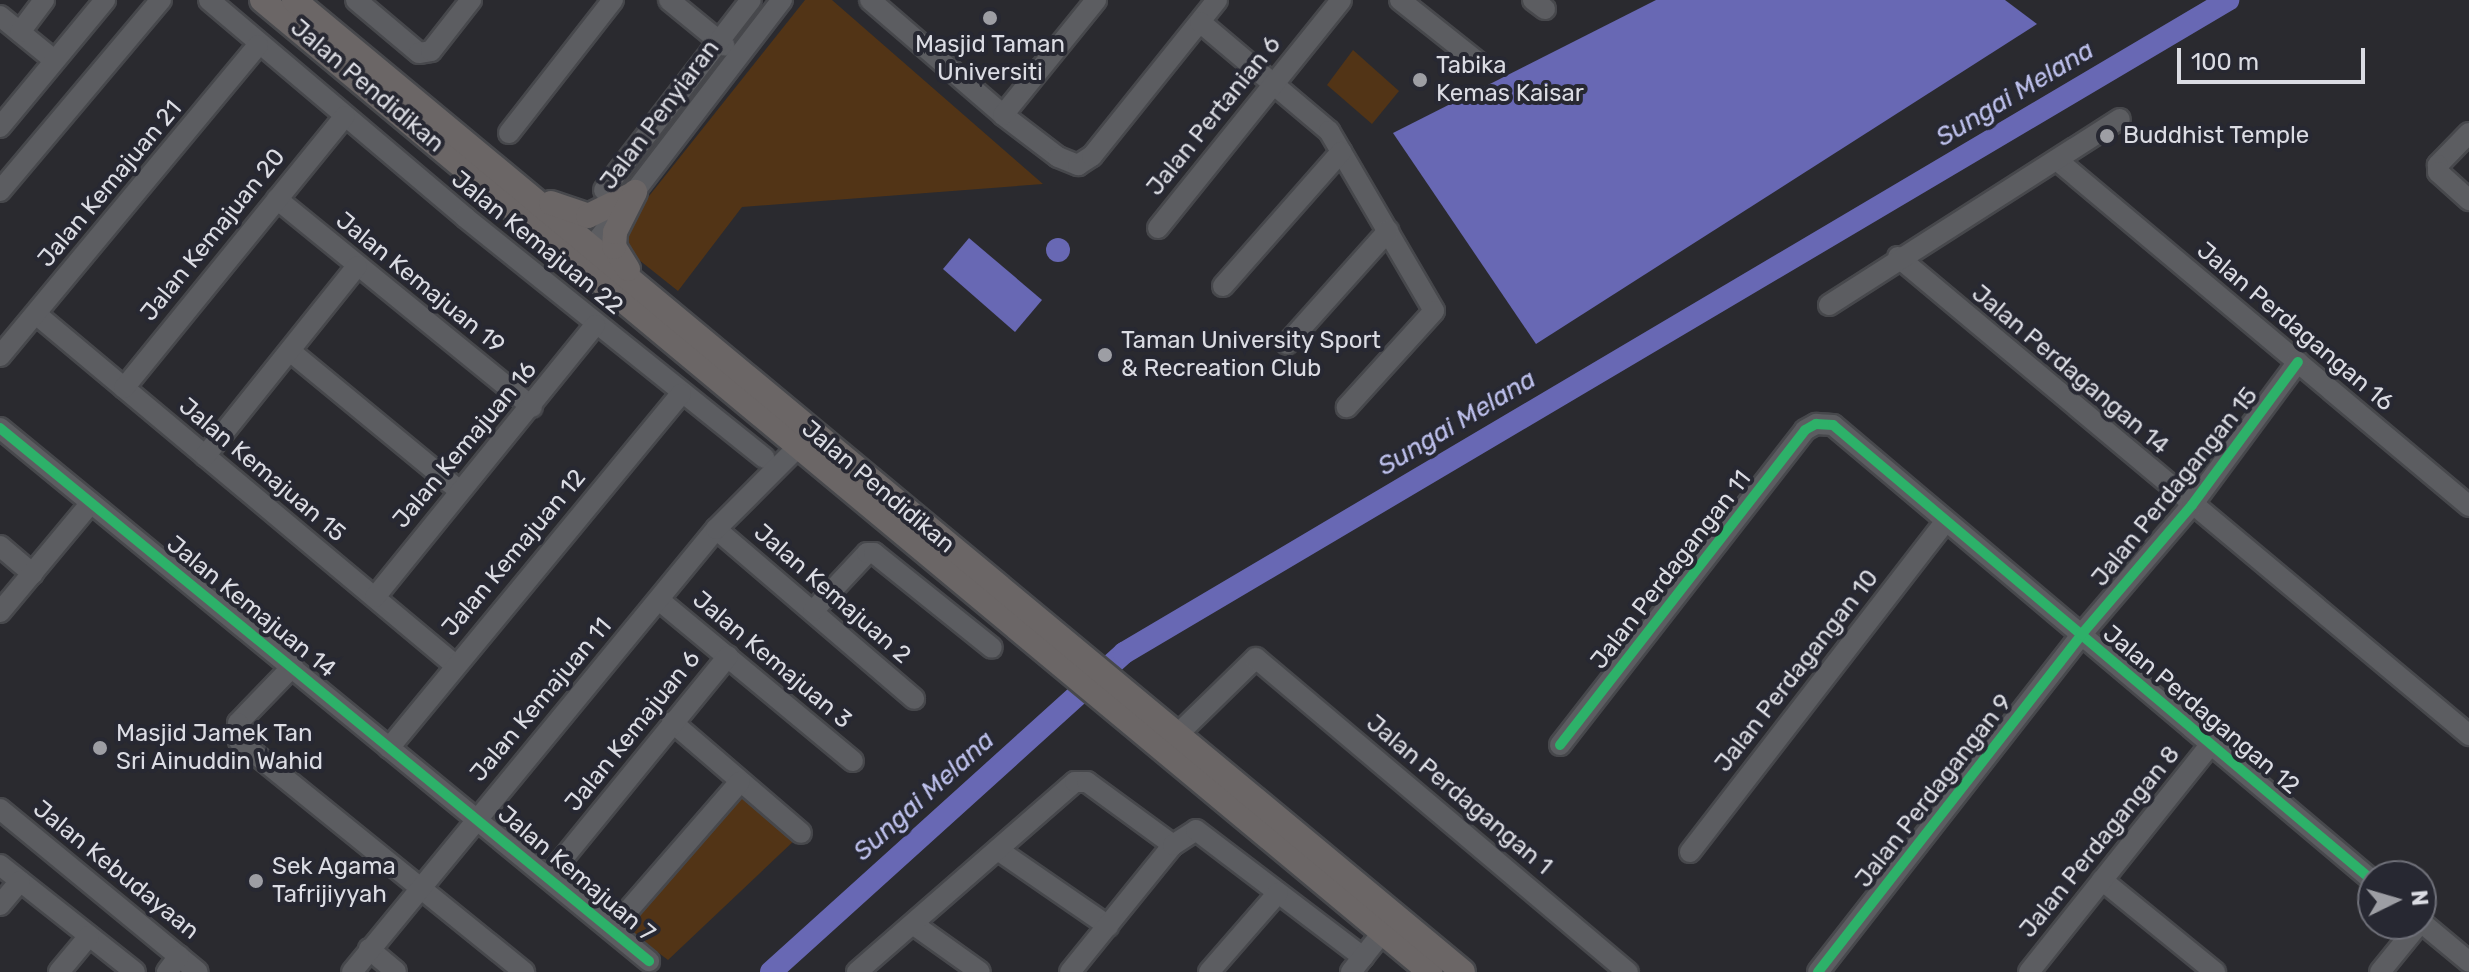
<!DOCTYPE html>
<style>
body{margin:0}
#map{position:relative;width:2469px;height:972px;overflow:hidden;background:#2a2a2f;font-family:Rubik,sans-serif}
div>[style]{position:absolute}
.green>*{inset:0;background:#523416}
.water>*{inset:0;background:#6868b4}
.round{border-radius:50%}
.river>*{height:22px;margin:-11px;padding:0 11px;transform-origin:11px;border-radius:11px;background:#6868b4}
.roads{filter:drop-shadow(2px 0 #47484c) drop-shadow(-2px 0 #47484c) drop-shadow(0 2px #47484c) drop-shadow(0 -2px #47484c)}
.minor>*{height:20px;margin:-10px;padding:0 10px;transform-origin:10px;border-radius:10px;background:#5c5d61}
.major>*{height:24px;margin:-12px;padding:0 12px;transform-origin:12px;border-radius:12px;background:#6b6666}
.cycleway>*{height:10px;margin:-5px;padding:0 5px;transform-origin:5px;border-radius:5px;background:#2db169}
.dots>*{width:22px;height:22px;translate:-50% -50%;box-sizing:border-box;border:4px solid #272832;border-radius:50%}
span{translate:-50% -50%;white-space:nowrap;text-align:center;line-height:1.15;-webkit-text-stroke:8px #272832;paint-order:stroke}
.poi-label{font-size:24px;color:#dbdce3}
.left{translate:0 -50%;text-align:left}
.street-label{font-size:24px;color:#dbdce3}
.water-label{font-size:26px;color:#bdc0ec;font-style:italic}
.north{position:absolute;left:2357px;top:860px;width:80px;height:80px;box-sizing:border-box;background:#272832;border:2px solid #6f7079;border-radius:50%;rotate:85deg;font-size:22px;font-weight:700;line-height:32px;text-align:center;color:#dbdce3}
.north::after{content:'';display:block;margin:auto;width:28px;height:36px;background:#9d9ea4;clip-path:polygon(50% 0,100% 100%,50% 72%,0 100%)}
.scale{position:absolute;left:2177px;top:48px;width:188px;height:36px;box-sizing:border-box;border:4px solid #dbdce3;border-top:0;padding-left:10px;font-size:24px;line-height:28px;white-space:nowrap;color:#dbdce3;-webkit-text-stroke:6px #272832;paint-order:stroke}
</style>
<div id="map">
<div class="green">
<div style="clip-path:polygon(805px 0,832px 0,1043px 184px,742px 207px,678px 291px,614px 240px)"></div>
<div style="clip-path:polygon(1353px 50px,1399px 91px,1372px 124px,1327px 85px)"></div>
<div style="clip-path:polygon(747px 794px,798px 837px,668px 960px,630px 931px,629px 922px,738px 795px)"></div>
</div>
<div class="water">
<div style="clip-path:polygon(1656px 0,2005px 0,2037px 24px,1536px 344px,1393px 133px)"></div>
<div class="round" style="left:1046px;top:238px;width:24px;height:24px"></div>
<div style="clip-path:polygon(969px 238px,1042px 300px,1015px 332px,943px 269px)"></div>
</div>
<div class="river">
<div style="left:771px;top:972px;width:476px;rotate:-42.1deg"></div>
<div style="left:1124px;top:653px;width:1283px;rotate:-30.6deg"></div>
</div>
<div class="roads">
<div class="minor">
<div style="left:209px;top:0;width:337px;rotate:40.3deg"></div>
<div style="left:466px;top:218px;width:383px;rotate:38.8deg"></div>
<div style="left:356px;top:0;width:82px;rotate:40.1deg"></div>
<div style="left:419px;top:53px;width:12px;rotate:-9deg"></div>
<div style="left:431px;top:51px;width:65px;rotate:-51.9deg"></div>
<div style="left:669px;top:0;width:72px;rotate:39.4deg"></div>
<div style="left:870px;top:0;width:176px;rotate:40.8deg"></div>
<div style="left:1003px;top:115px;width:69px;rotate:37.4deg"></div>
<div style="left:1058px;top:157px;width:22px;rotate:22deg"></div>
<div style="left:1078px;top:165px;width:17px;rotate:-33deg"></div>
<div style="left:1092px;top:156px;width:200px;rotate:-51.3deg"></div>
<div style="left:1400px;top:0;width:100px;rotate:38.5deg"></div>
<div style="left:1533px;top:0;width:15px;rotate:37deg"></div>
<div style="left:0;top:16px;width:70px;rotate:39.2deg"></div>
<div style="left:1200px;top:22px;width:169px;rotate:40.2deg"></div>
<div style="left:1329px;top:131px;width:208px;rotate:59.7deg"></div>
<div style="left:1434px;top:311px;width:130px;rotate:132.2deg"></div>
<div style="left:20px;top:32px;width:40px;rotate:-53deg"></div>
<div style="left:1003px;top:115px;width:148px;rotate:-51deg"></div>
<div style="left:0;top:127px;width:165px;rotate:-50.4deg"></div>
<div style="left:509px;top:133px;width:169px;rotate:-52deg"></div>
<div style="left:2469px;top:133px;width:45px;rotate:134.1deg"></div>
<div style="left:2438px;top:165px;width:7px;rotate:90deg"></div>
<div style="left:2438px;top:172px;width:42px;rotate:42.1deg"></div>
<div style="left:2057px;top:160px;width:538px;rotate:40.02deg"></div>
<div style="left:604px;top:190px;width:240px;rotate:-52.3deg"></div>
<div style="left:0;top:191px;width:250px;rotate:-49.9deg"></div>
<div style="left:277px;top:199px;width:329px;rotate:39.2deg"></div>
<div style="left:1158px;top:228px;width:292px;rotate:-51.2deg"></div>
<div style="left:1898px;top:257px;width:745px;rotate:39.93deg"></div>
<div style="left:583px;top:259px;width:327px;rotate:-52.5deg"></div>
<div style="left:1223px;top:286px;width:179px;rotate:-48.6deg"></div>
<div style="left:1829px;top:305px;width:345px;rotate:-32.6deg"></div>
<div style="left:36px;top:314px;width:547px;rotate:39.95deg"></div>
<div style="left:1287px;top:344px;width:152px;rotate:-48.2deg"></div>
<div style="left:290px;top:351px;width:220px;rotate:39.5deg"></div>
<div style="left:0;top:356px;width:404px;rotate:-50.3deg"></div>
<div style="left:124px;top:388px;width:350px;rotate:-50.9deg"></div>
<div style="left:0;top:428px;width:840px;rotate:39.4deg"></div>
<div style="left:205px;top:456px;width:243px;rotate:-51.3deg"></div>
<div style="left:716px;top:529px;width:261px;rotate:40.6deg"></div>
<div style="left:0;top:546px;width:43px;rotate:40.3deg"></div>
<div style="left:375px;top:597px;width:350px;rotate:-51deg"></div>
<div style="left:659px;top:600px;width:252px;rotate:39.7deg"></div>
<div style="left:813px;top:611px;width:79px;rotate:-47deg"></div>
<div style="left:867px;top:553px;width:7px"></div>
<div style="left:874px;top:553px;width:151px;rotate:38.8deg"></div>
<div style="left:0;top:612px;width:141px;rotate:-50.2deg"></div>
<div style="left:293px;top:666px;width:79px;rotate:134deg"></div>
<div style="left:238px;top:723px;width:18px;rotate:87deg"></div>
<div style="left:239px;top:741px;width:367px;rotate:39deg"></div>
<div style="left:672px;top:722px;width:170px;rotate:40.7deg"></div>
<div style="left:1177px;top:735px;width:110px;rotate:-44.3deg"></div>
<div style="left:1256px;top:658px;width:487px;rotate:40.2deg"></div>
<div style="left:1560px;top:745px;width:399px;rotate:-52.1deg"></div>
<div style="left:1805px;top:430px;width:13px;rotate:-29deg"></div>
<div style="left:1816px;top:424px;width:17px;rotate:3deg"></div>
<div style="left:1833px;top:425px;width:707px;rotate:40.18deg"></div>
<div style="left:389px;top:748px;width:459px;rotate:-50.5deg"></div>
<div style="left:0;top:809px;width:256px;rotate:39.5deg"></div>
<div style="left:998px;top:850px;width:134px;rotate:34.6deg"></div>
<div style="left:1690px;top:852px;width:418px;rotate:-52.3deg"></div>
<div style="left:0;top:865px;width:172px;rotate:38.4deg"></div>
<div style="left:548px;top:877px;width:285px;rotate:-50.8deg"></div>
<div style="left:2102px;top:880px;width:146px;rotate:39.2deg"></div>
<div style="left:0;top:905px;width:31px;rotate:-50deg"></div>
<div style="left:2421px;top:922px;width:62px;rotate:39.8deg"></div>
<div style="left:913px;top:924px;width:82px;rotate:35.6deg"></div>
<div style="left:612px;top:929px;width:195px;rotate:-49deg"></div>
<div style="left:369px;top:949px;width:35px;rotate:40deg"></div>
<div style="left:59px;top:972px;width:47px;rotate:-50.2deg"></div>
<div style="left:167px;top:972px;width:20px;rotate:-53deg"></div>
<div style="left:352px;top:972px;width:573px;rotate:-50.59deg"></div>
<div style="left:716px;top:529px;width:117px;rotate:-45deg"></div>
<div style="left:857px;top:972px;width:289px;rotate:-41.1deg"></div>
<div style="left:1075px;top:782px;width:12px"></div>
<div style="left:1087px;top:782px;width:107px;rotate:36.2deg"></div>
<div style="left:1070px;top:972px;width:164px;rotate:-51deg"></div>
<div style="left:1173px;top:845px;width:27px;rotate:-33deg"></div>
<div style="left:1196px;top:830px;width:210px;rotate:37.3deg"></div>
<div style="left:1209px;top:972px;width:105px;rotate:-48.9deg"></div>
<div style="left:1351px;top:972px;width:50px;rotate:-51.5deg"></div>
<div style="left:1818px;top:972px;width:427px;rotate:-52deg"></div>
<div style="left:2081px;top:635px;width:171px;rotate:-49.5deg"></div>
<div style="left:2192px;top:505px;width:178px;rotate:-53.5deg"></div>
<div style="left:2029px;top:972px;width:292px;rotate:-51.4deg"></div>
<div style="left:2380px;top:972px;width:62px;rotate:-50.9deg"></div>
</div>
<div class="major">
<div style="left:262px;top:0;width:1520px;rotate:39.77deg"></div>
<div style="left:294px;top:0;width:1520px;rotate:39.74deg"></div>
<div style="left:551px;top:203px;width:39px;rotate:19deg"></div>
<div style="left:588px;top:216px;width:50px;rotate:-26.1deg"></div>
<div style="left:628px;top:269px;width:26px;rotate:-122deg"></div>
<div style="left:614px;top:247px;width:15px;rotate:-86deg"></div>
<div style="left:615px;top:232px;width:45px;rotate:-63.4deg"></div>
</div>
</div>
<div class="cycleway">
<div style="left:0;top:428px;width:840px;rotate:39.4deg"></div>
<div style="left:1560px;top:745px;width:399px;rotate:-52.1deg"></div>
<div style="left:1805px;top:430px;width:13px;rotate:-29deg"></div>
<div style="left:1816px;top:424px;width:17px;rotate:3deg"></div>
<div style="left:1833px;top:425px;width:707px;rotate:40.18deg"></div>
<div style="left:1818px;top:972px;width:427px;rotate:-52deg"></div>
<div style="left:2081px;top:635px;width:171px;rotate:-49.5deg"></div>
<div style="left:2192px;top:505px;width:178px;rotate:-53.5deg"></div>
</div>
<div class="dots">
<div style="left:990px;top:18px;background:#9d9ea4"></div>
<div style="left:1420px;top:80px;background:#9d9ea4"></div>
<div style="left:2107px;top:136px;background:#9d9ea4"></div>
<div style="left:1105px;top:355px;background:#9d9ea4"></div>
<div style="left:100px;top:748px;background:#9d9ea4"></div>
<div style="left:256px;top:881px;background:#9d9ea4"></div>
</div>
<div class="poi-label">
<span style="left:990px;top:59px">Masjid Taman<br>Universiti</span>
<span class="left" style="left:1436px;top:80px">Tabika<br>Kemas Kaisar</span>
<span class="left" style="left:2123px;top:136px">Buddhist Temple</span>
<span class="left" style="left:1121px;top:355px">Taman University Sport<br>&amp; Recreation Club</span>
<span class="left" style="left:116px;top:748px">Masjid Jamek Tan<br>Sri Ainuddin Wahid</span>
<span class="left" style="left:272px;top:881px">Sek Agama<br>Tafrijiyyah</span>
</div>
<div class="street-label">
<span style="left:367px;top:86px;rotate:40deg">Jalan Pendidikan</span>
<span style="left:660px;top:115px;rotate:-53deg">Jalan Penyiaran</span>
<span style="left:1214px;top:116px;rotate:-51deg">Jalan Pertanian 6</span>
<span style="left:110px;top:184px;rotate:-50deg">Jalan Kemajuan 21</span>
<span style="left:213px;top:235px;rotate:-51deg">Jalan Kemajuan 20</span>
<span style="left:537px;top:243px;rotate:39deg">Jalan Kemajuan 22</span>
<span style="left:420px;top:283px;rotate:39deg">Jalan Kemajuan 19</span>
<span style="left:2295px;top:327px;rotate:40deg">Jalan Perdagangan 16</span>
<span style="left:2070px;top:370px;rotate:40deg">Jalan Perdagangan 14</span>
<span style="left:465px;top:445px;rotate:-50deg">Jalan Kemajuan 16</span>
<span style="left:262px;top:470px;rotate:40deg">Jalan Kemajuan 15</span>
<span style="left:878px;top:487px;rotate:40deg">Jalan Pendidikan</span>
<span style="left:2175px;top:487px;rotate:-51deg">Jalan Perdagangan 15</span>
<span style="left:514px;top:553px;rotate:-50deg">Jalan Kemajuan 12</span>
<span style="left:1671px;top:570px;rotate:-52deg">Jalan Perdagangan 11</span>
<span style="left:832px;top:594px;rotate:41deg">Jalan Kemajuan 2</span>
<span style="left:251px;top:607px;rotate:39deg">Jalan Kemajuan 14</span>
<span style="left:772px;top:660px;rotate:40deg">Jalan Kemajuan 3</span>
<span style="left:1797px;top:671px;rotate:-52deg">Jalan Perdagangan 10</span>
<span style="left:541px;top:700px;rotate:-50deg">Jalan Kemajuan 11</span>
<span style="left:2201px;top:710px;rotate:40deg">Jalan Perdagangan 12</span>
<span style="left:633px;top:731px;rotate:-51deg">Jalan Kemajuan 6</span>
<span style="left:1934px;top:791px;rotate:-52deg">Jalan Perdagangan 9</span>
<span style="left:1459px;top:795px;rotate:40deg">Jalan Perdagangan 1</span>
<span style="left:2100px;top:842px;rotate:-51deg">Jalan Perdagangan 8</span>
<span style="left:116px;top:870px;rotate:39deg">Jalan Kebudayaan</span>
<span style="left:576px;top:874px;rotate:40deg">Jalan Kemajuan 7</span>
</div>
<div class="water-label">
<span style="left:2015px;top:94px;rotate:-31deg">Sungai Melana</span>
<span style="left:1457px;top:423px;rotate:-31deg">Sungai Melana</span>
<span style="left:924px;top:796px;rotate:-42deg">Sungai Melana</span>
</div>
<div class="north">N</div>
<div class="scale">100 m</div>
</div>
